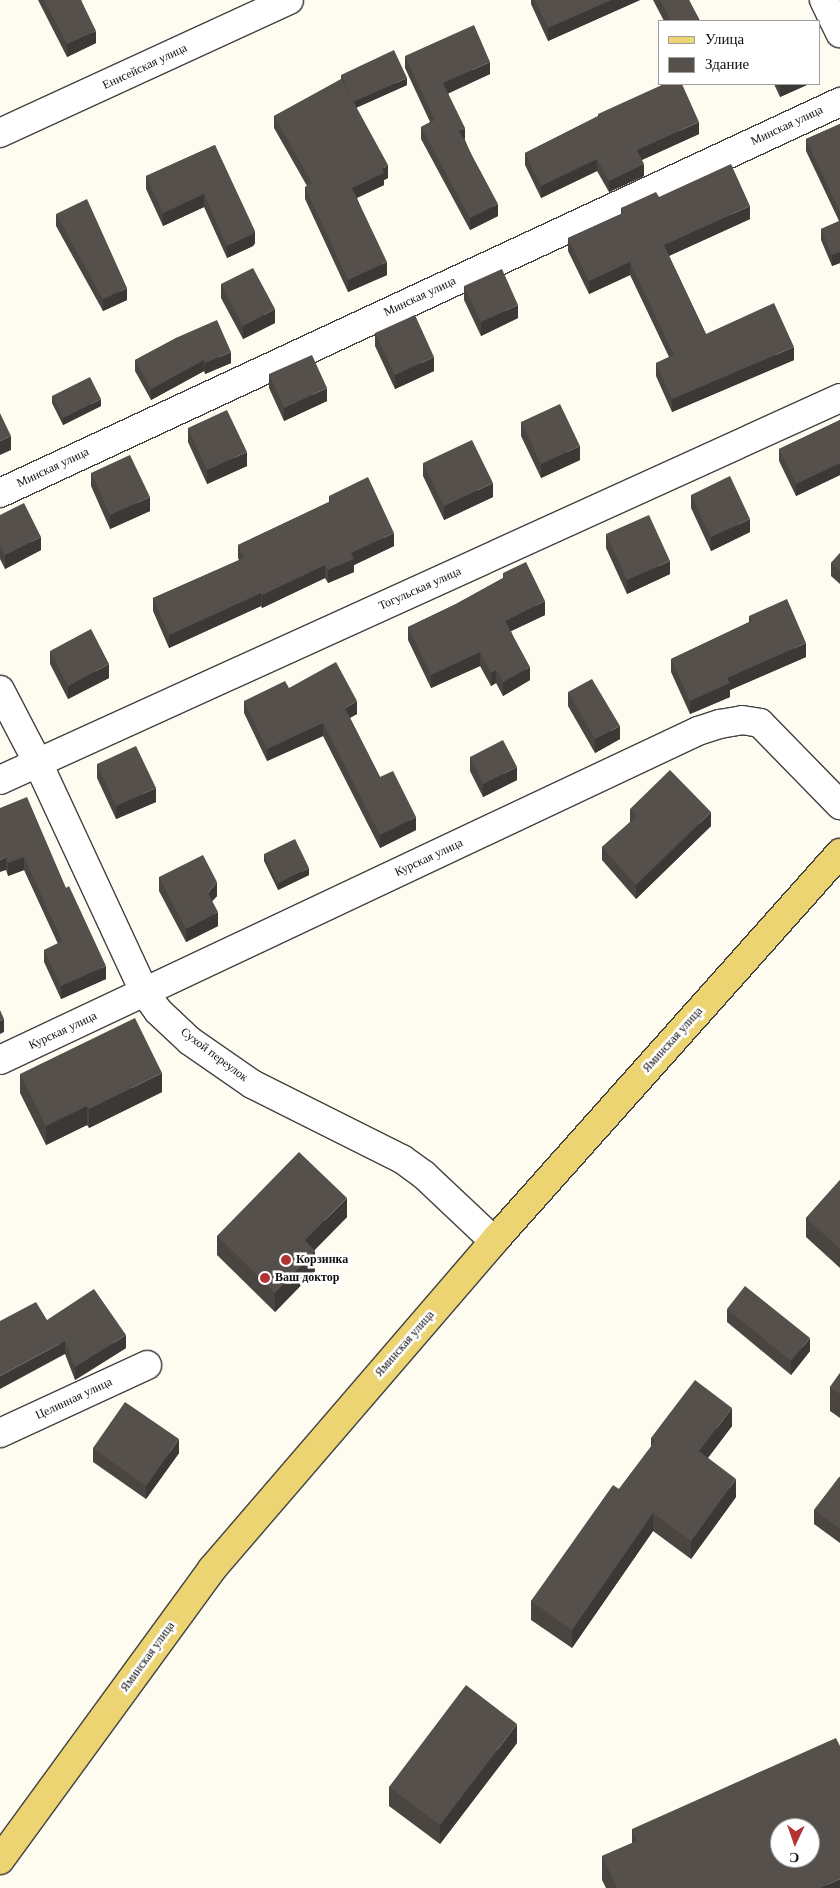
<!DOCTYPE html>
<meta charset="utf-8">
<style>
body{margin:0}
#map{position:relative;width:840px;height:1888px;overflow:hidden;background:#fefcf1;font-family:Georgia,serif}
div>[style]{position:absolute}
.roads{filter:drop-shadow(1px 0 #424242) drop-shadow(-1px 0 #424242) drop-shadow(0 1px #424242) drop-shadow(0 -1px #424242)}
.street>*{height:28px;margin:-14px;padding:0 14px;transform-origin:14px;border-radius:14px;background:#fff}
.primary>*{height:28px;margin:-14px;padding:0 14px;transform-origin:14px;border-radius:14px;background:#ecd473}
.wall>*{inset:0;background:#4a4541}
.shaded-wall>*{inset:0;background:#3c3835}
.building>*{inset:0;background:#56504c}
.dots>*{width:14px;height:14px;translate:-50% -50%;box-sizing:border-box;border:2px solid #fff;border-radius:50%}
span{translate:-50% -50%;white-space:nowrap;text-align:center;line-height:1.15;-webkit-text-stroke:5px #fff;paint-order:stroke}
.street-label{font-size:12px;color:#0f0f0f}
.poi-label{font-size:12px;color:#0f0f0f;font-weight:700}
.left{translate:0 -50%;text-align:left}
.legend{position:absolute;left:658px;top:20px;width:162px;height:65px;box-sizing:border-box;background:#fff;border:1px solid #9f9f9f;margin:0;padding:6px 9px;list-style:none;font-size:15px;color:#0f0f0f}
.legend li{display:flex;align-items:center;gap:10px;height:25px}
.legend b{width:25px;border:1px solid #9f9f9f}
.north{position:absolute;left:770px;top:1818px;width:50px;height:50px;box-sizing:border-box;background:#fff;border:1px solid #9f9f9f;border-radius:50%;rotate:183deg;font-size:14px;font-weight:700;line-height:20px;text-align:center;color:#0f0f0f}
.north::after{content:'';display:block;margin:auto;width:18px;height:22px;background:#b33233;clip-path:polygon(50% 0,100% 100%,50% 72%,0 100%)}
</style>
<div id="map">
<div class="roads">
<div class="street">
<div style="left:824px;top:0;width:37px;rotate:64deg"></div>
<div style="left:0;top:133px;width:318px;rotate:-24.7deg"></div>
<div style="left:0;top:493px;width:927px;rotate:-24.96deg"></div>
<div style="left:0;top:690px;width:82px;rotate:62.5deg"></div>
<div style="left:38px;top:763px;width:254px;rotate:65.1deg"></div>
<div style="left:145px;top:993px;width:22px;rotate:54deg"></div>
<div style="left:158px;top:1011px;width:44px;rotate:43.2deg"></div>
<div style="left:190px;top:1041px;width:75px;rotate:34.7deg"></div>
<div style="left:252px;top:1084px;width:168px;rotate:26.6deg"></div>
<div style="left:402px;top:1159px;width:27px;rotate:36deg"></div>
<div style="left:424px;top:1175px;width:96px;rotate:43.3deg"></div>
<div style="left:0;top:780px;width:923px;rotate:-24.45deg"></div>
<div style="left:0;top:1060px;width:772px;rotate:-25.24deg"></div>
<div style="left:698px;top:731px;width:23px;rotate:-18deg"></div>
<div style="left:720px;top:724px;width:22px;rotate:-10deg"></div>
<div style="left:742px;top:720px;width:18px;rotate:9deg"></div>
<div style="left:760px;top:723px;width:115px;rotate:45.7deg"></div>
<div style="left:0;top:1433px;width:162px;rotate:-24.8deg"></div>
</div>
<div class="primary">
<div style="left:0;top:1860px;width:360px;rotate:-53.9deg"></div>
<div style="left:212px;top:1569px;width:433px;rotate:-49.3deg"></div>
<div style="left:494px;top:1241px;width:520px;rotate:-48.27deg"></div>
</div>
</div>
<div class="wall">
<div style="clip-path:polygon(38px 0,81px 0,96px 43px,67px 57px)"></div>
<div style="clip-path:polygon(531px 0,640px 0,548px 41px,531px 4px)"></div>
<div style="clip-path:polygon(653px 0,689px 0,700px 21px,664px 21px)"></div>
<div style="clip-path:polygon(405px 56px,490px 74px,448px 93px,465px 140px,498px 216px,470px 230px,421px 139px,421px 127px,430px 122px,405px 68px)"></div>
<div style="clip-path:polygon(341px 75px,407px 85px,356px 108px,388px 178px,384px 180px,384px 185px,357px 198px,387px 275px,348px 292px,305px 199px,305px 187px,307px 186px,274px 128px,274px 116px,341px 80px)"></div>
<div style="clip-path:polygon(774px 84px,809px 84px,780px 97px)"></div>
<div style="clip-path:polygon(598px 114px,699px 134px,642px 160px,644px 176px,609px 192px,597px 171px,541px 198px,525px 165px,525px 153px,598px 116px)"></div>
<div style="clip-path:polygon(840px 124px,840px 263px,832px 266px,821px 240px,821px 229px,839px 221px,806px 151px,806px 139px)"></div>
<div style="clip-path:polygon(215px 145px,255px 243px,253px 246px,227px 258px,204px 207px,163px 226px,146px 189px,146px 176px)"></div>
<div style="clip-path:polygon(659px 197px,750px 219px,669px 256px,706px 334px,794px 360px,672px 412px,656px 376px,656px 363px,669px 357px,630px 275px,589px 294px,568px 251px,568px 238px,621px 214px,621px 208px)"></div>
<div style="clip-path:polygon(56px 214px,127px 300px,103px 311px,56px 226px)"></div>
<div style="clip-path:polygon(221px 284px,275px 323px,243px 339px,221px 298px)"></div>
<div style="clip-path:polygon(464px 286px,518px 318px,481px 336px,464px 300px)"></div>
<div style="clip-path:polygon(375px 333px,434px 371px,395px 389px,375px 346px)"></div>
<div style="clip-path:polygon(178px 337px,231px 363px,205px 374px,204px 371px,151px 400px,135px 371px,135px 360px)"></div>
<div style="clip-path:polygon(269px 374px,327px 401px,284px 421px,269px 388px)"></div>
<div style="clip-path:polygon(52px 396px,101px 406px,63px 425px,52px 403px)"></div>
<div style="clip-path:polygon(840px 420px,840px 475px,796px 496px,779px 461px,779px 449px)"></div>
<div style="clip-path:polygon(521px 422px,580px 460px,541px 478px,521px 436px)"></div>
<div style="clip-path:polygon(188px 428px,247px 466px,207px 484px,188px 442px)"></div>
<div style="clip-path:polygon(423px 463px,493px 497px,444px 520px,423px 476px)"></div>
<div style="clip-path:polygon(91px 473px,150px 511px,110px 529px,91px 486px)"></div>
<div style="clip-path:polygon(691px 495px,750px 532px,711px 551px,691px 508px)"></div>
<div style="clip-path:polygon(329px 496px,394px 546px,354px 565px,354px 572px,328px 583px,325px 578px,262px 608px,261px 606px,169px 648px,153px 611px,153px 598px,239px 560px,238px 558px,238px 545px,329px 502px)"></div>
<div style="clip-path:polygon(0 515px,41px 550px,5px 569px,0 559px)"></div>
<div style="clip-path:polygon(606px 534px,670px 574px,627px 594px,606px 548px)"></div>
<div style="clip-path:polygon(840px 553px,840px 584px,831px 576px,831px 563px)"></div>
<div style="clip-path:polygon(503px 573px,545px 615px,511px 631px,530px 680px,503px 696px,496px 683px,491px 686px,480px 666px,431px 688px,408px 640px,408px 627px,456px 604px,503px 578px)"></div>
<div style="clip-path:polygon(749px 616px,806px 657px,730px 690px,730px 697px,690px 714px,671px 672px,671px 659px,749px 622px)"></div>
<div style="clip-path:polygon(50px 651px,109px 678px,68px 699px,50px 664px)"></div>
<div style="clip-path:polygon(289px 688px,357px 714px,350px 718px,380px 777px,416px 830px,380px 848px,323px 736px,267px 761px,244px 713px,244px 701px)"></div>
<div style="clip-path:polygon(568px 692px,620px 739px,595px 753px,568px 706px)"></div>
<div style="clip-path:polygon(470px 757px,517px 780px,483px 797px,470px 771px)"></div>
<div style="clip-path:polygon(97px 764px,156px 802px,116px 819px,97px 778px)"></div>
<div style="clip-path:polygon(0 808px,66px 888px,106px 979px,61px 999px,44px 962px,44px 950px,58px 944px,24px 870px,8px 876px,6px 870px)"></div>
<div style="clip-path:polygon(630px 809px,711px 826px,636px 899px,602px 860px,602px 847px,630px 822px)"></div>
<div style="clip-path:polygon(264px 854px,309px 875px,278px 890px,264px 861px)"></div>
<div style="clip-path:polygon(159px 877px,217px 896px,212px 901px,218px 926px,186px 942px,159px 891px)"></div>
<div style="clip-path:polygon(20px 1074px,162px 1092px,89px 1128px,87px 1125px,46px 1145px,20px 1093px)"></div>
<div style="clip-path:polygon(840px 1180px,840px 1268px,806px 1237px,806px 1218px)"></div>
<div style="clip-path:polygon(347px 1217px,314px 1250px,315px 1271px,275px 1312px,217px 1255px,217px 1236px)"></div>
<div style="clip-path:polygon(727px 1309px,810px 1351px,791px 1375px,727px 1322px)"></div>
<div style="clip-path:polygon(47px 1320px,126px 1348px,75px 1380px,65px 1354px)"></div>
<div style="clip-path:polygon(840px 1373px,840px 1418px,830px 1411px,830px 1387px)"></div>
<div style="clip-path:polygon(732px 1426px,708px 1458px,736px 1497px,691px 1559px,653px 1531px,572px 1648px,531px 1620px,531px 1601px,619px 1489px,651px 1447px,651px 1438px)"></div>
<div style="clip-path:polygon(93px 1448px,179px 1453px,146px 1499px,93px 1462px)"></div>
<div style="clip-path:polygon(840px 1477px,840px 1543px,814px 1524px,814px 1510px)"></div>
<div style="clip-path:polygon(517px 1743px,440px 1844px,389px 1806px,389px 1787px)"></div>
<div style="clip-path:polygon(632px 1829px,840px 1888px,606px 1888px,602px 1880px,602px 1856px,632px 1843px)"></div>
</div>
<div class="shaded-wall">
<div style="clip-path:polygon(611px 0,640px 0,548px 41px,548px 28px)"></div>
<div style="clip-path:polygon(96px 31px,96px 43px,67px 57px,67px 44px)"></div>
<div style="clip-path:polygon(490px 62px,490px 74px,443px 96px,443px 83px)"></div>
<div style="clip-path:polygon(820px 65px,820px 78px,819px 79px,819px 66px)"></div>
<div style="clip-path:polygon(407px 78px,407px 85px,353px 109px,353px 102px)"></div>
<div style="clip-path:polygon(780px 84px,809px 84px,780px 97px)"></div>
<div style="clip-path:polygon(699px 122px,699px 134px,637px 162px,637px 150px)"></div>
<div style="clip-path:polygon(465px 128px,465px 140px,459px 131px)"></div>
<div style="clip-path:polygon(597px 159px,597px 171px,541px 198px,541px 186px)"></div>
<div style="clip-path:polygon(644px 164px,644px 176px,609px 192px,609px 181px)"></div>
<div style="clip-path:polygon(388px 165px,388px 178px,384px 180px,384px 185px,352px 200px,352px 188px,382px 169px)"></div>
<div style="clip-path:polygon(204px 194px,204px 207px,163px 226px,163px 213px)"></div>
<div style="clip-path:polygon(498px 204px,498px 216px,470px 230px,470px 218px)"></div>
<div style="clip-path:polygon(750px 206px,750px 219px,664px 258px,664px 245px)"></div>
<div style="clip-path:polygon(255px 231px,255px 243px,253px 246px,227px 258px,227px 246px)"></div>
<div style="clip-path:polygon(840px 252px,840px 263px,832px 266px,832px 255px)"></div>
<div style="clip-path:polygon(387px 262px,387px 275px,348px 292px,348px 280px)"></div>
<div style="clip-path:polygon(630px 262px,630px 275px,589px 294px,589px 281px)"></div>
<div style="clip-path:polygon(127px 288px,127px 300px,103px 311px,103px 299px)"></div>
<div style="clip-path:polygon(518px 305px,518px 318px,481px 336px,481px 322px)"></div>
<div style="clip-path:polygon(275px 309px,275px 323px,243px 339px,243px 326px)"></div>
<div style="clip-path:polygon(794px 347px,794px 360px,672px 412px,672px 399px)"></div>
<div style="clip-path:polygon(231px 352px,231px 363px,205px 374px,205px 363px)"></div>
<div style="clip-path:polygon(434px 357px,434px 371px,395px 389px,395px 375px)"></div>
<div style="clip-path:polygon(204px 360px,204px 371px,151px 400px,151px 389px)"></div>
<div style="clip-path:polygon(327px 388px,327px 401px,284px 421px,284px 408px)"></div>
<div style="clip-path:polygon(101px 399px,101px 406px,63px 425px,63px 418px)"></div>
<div style="clip-path:polygon(11px 436px,11px 450px,0 455px,0 441px)"></div>
<div style="clip-path:polygon(580px 446px,580px 460px,541px 478px,541px 464px)"></div>
<div style="clip-path:polygon(247px 452px,247px 466px,207px 484px,207px 470px)"></div>
<div style="clip-path:polygon(840px 463px,840px 475px,796px 496px,796px 484px)"></div>
<div style="clip-path:polygon(493px 483px,493px 497px,444px 520px,444px 506px)"></div>
<div style="clip-path:polygon(150px 497px,150px 511px,110px 529px,110px 515px)"></div>
<div style="clip-path:polygon(750px 519px,750px 532px,711px 551px,711px 537px)"></div>
<div style="clip-path:polygon(394px 533px,394px 546px,354px 565px,354px 572px,328px 583px,328px 570px,351px 553px)"></div>
<div style="clip-path:polygon(41px 537px,41px 550px,5px 569px,5px 555px)"></div>
<div style="clip-path:polygon(670px 561px,670px 574px,627px 594px,627px 580px)"></div>
<div style="clip-path:polygon(325px 565px,325px 578px,262px 608px,262px 595px)"></div>
<div style="clip-path:polygon(261px 593px,261px 606px,169px 648px,169px 635px)"></div>
<div style="clip-path:polygon(545px 601px,545px 615px,505px 634px,505px 621px)"></div>
<div style="clip-path:polygon(806px 643px,806px 657px,730px 690px,730px 697px,690px 714px,690px 701px,727px 678px)"></div>
<div style="clip-path:polygon(480px 652px,480px 666px,431px 688px,431px 675px)"></div>
<div style="clip-path:polygon(109px 664px,109px 678px,68px 699px,68px 686px)"></div>
<div style="clip-path:polygon(530px 667px,530px 680px,503px 696px,503px 682px)"></div>
<div style="clip-path:polygon(496px 670px,496px 683px,491px 686px,491px 673px)"></div>
<div style="clip-path:polygon(357px 701px,357px 714px,345px 720px,345px 708px)"></div>
<div style="clip-path:polygon(323px 723px,323px 736px,267px 761px,267px 749px)"></div>
<div style="clip-path:polygon(620px 726px,620px 739px,595px 753px,595px 739px)"></div>
<div style="clip-path:polygon(517px 767px,517px 780px,483px 797px,483px 784px)"></div>
<div style="clip-path:polygon(156px 788px,156px 802px,116px 819px,116px 806px)"></div>
<div style="clip-path:polygon(711px 812px,711px 826px,636px 899px,636px 885px)"></div>
<div style="clip-path:polygon(416px 817px,416px 830px,380px 848px,380px 835px)"></div>
<div style="clip-path:polygon(6px 857px,6px 870px,0 872px,0 860px)"></div>
<div style="clip-path:polygon(24px 857px,24px 870px,8px 876px,8px 863px)"></div>
<div style="clip-path:polygon(309px 868px,309px 875px,278px 890px,278px 883px)"></div>
<div style="clip-path:polygon(217px 882px,217px 896px,208px 906px,208px 893px)"></div>
<div style="clip-path:polygon(218px 912px,218px 926px,186px 942px,186px 929px)"></div>
<div style="clip-path:polygon(106px 966px,106px 979px,61px 999px,61px 986px)"></div>
<div style="clip-path:polygon(4px 1019px,4px 1032px,0 1034px,0 1021px)"></div>
<div style="clip-path:polygon(162px 1073px,162px 1092px,89px 1128px,89px 1109px)"></div>
<div style="clip-path:polygon(87px 1106px,87px 1125px,46px 1145px,46px 1126px)"></div>
<div style="clip-path:polygon(347px 1198px,347px 1217px,305px 1260px,305px 1240px)"></div>
<div style="clip-path:polygon(315px 1251px,315px 1271px,275px 1312px,275px 1293px)"></div>
<div style="clip-path:polygon(126px 1335px,126px 1348px,75px 1380px,75px 1367px)"></div>
<div style="clip-path:polygon(810px 1338px,810px 1351px,791px 1375px,791px 1361px)"></div>
<div style="clip-path:polygon(65px 1341px,65px 1354px,0 1389px,0 1376px)"></div>
<div style="clip-path:polygon(732px 1408px,732px 1426px,699px 1469px,699px 1451px)"></div>
<div style="clip-path:polygon(179px 1439px,179px 1453px,146px 1499px,146px 1486px)"></div>
<div style="clip-path:polygon(736px 1479px,736px 1497px,691px 1559px,691px 1541px)"></div>
<div style="clip-path:polygon(653px 1513px,653px 1531px,572px 1648px,572px 1630px)"></div>
<div style="clip-path:polygon(517px 1724px,517px 1743px,440px 1844px,440px 1825px)"></div>
<div style="clip-path:polygon(840px 1879px,840px 1888px,820px 1888px)"></div>
</div>
<div class="building">
<div style="clip-path:polygon(44px 0,81px 0,96px 31px,67px 44px)"></div>
<div style="clip-path:polygon(535px 0,611px 0,548px 28px)"></div>
<div style="clip-path:polygon(660px 0,689px 0,700px 21px,671px 21px)"></div>
<div style="clip-path:polygon(474px 25px,490px 62px,443px 83px,465px 128px,459px 131px,498px 204px,470px 218px,421px 127px,435px 120px,405px 56px)"></div>
<div style="clip-path:polygon(394px 50px,407px 78px,353px 102px,341px 75px)"></div>
<div style="clip-path:polygon(341px 79px,388px 165px,382px 169px,384px 173px,352px 188px,387px 262px,348px 280px,305px 187px,312px 183px,274px 116px)"></div>
<div style="clip-path:polygon(664px 84px,682px 84px,699px 122px,637px 150px,644px 164px,609px 181px,597px 159px,541px 186px,525px 153px,599px 116px,598px 114px)"></div>
<div style="clip-path:polygon(840px 124px,840px 212px,806px 139px)"></div>
<div style="clip-path:polygon(215px 145px,255px 231px,253px 234px,227px 246px,204px 194px,163px 213px,146px 176px)"></div>
<div style="clip-path:polygon(731px 164px,750px 206px,664px 245px,706px 334px,774px 303px,794px 347px,672px 399px,656px 363px,674px 355px,630px 262px,589px 281px,568px 238px,623px 213px,621px 208px,656px 192px,659px 197px)"></div>
<div style="clip-path:polygon(87px 199px,127px 288px,103px 299px,56px 214px)"></div>
<div style="clip-path:polygon(840px 221px,840px 252px,832px 255px,821px 229px)"></div>
<div style="clip-path:polygon(253px 268px,275px 309px,243px 326px,221px 284px)"></div>
<div style="clip-path:polygon(502px 269px,518px 305px,481px 322px,464px 286px)"></div>
<div style="clip-path:polygon(415px 315px,434px 357px,395px 375px,375px 333px)"></div>
<div style="clip-path:polygon(217px 320px,231px 352px,205px 363px,204px 360px,151px 389px,135px 360px,178px 337px)"></div>
<div style="clip-path:polygon(312px 355px,327px 388px,284px 408px,269px 374px)"></div>
<div style="clip-path:polygon(90px 377px,101px 399px,63px 418px,52px 396px)"></div>
<div style="clip-path:polygon(560px 404px,580px 446px,541px 464px,521px 422px)"></div>
<div style="clip-path:polygon(227px 410px,247px 452px,207px 470px,188px 428px)"></div>
<div style="clip-path:polygon(0 413px,11px 436px,0 441px)"></div>
<div style="clip-path:polygon(840px 420px,840px 463px,796px 484px,779px 449px)"></div>
<div style="clip-path:polygon(472px 440px,493px 483px,444px 506px,423px 463px)"></div>
<div style="clip-path:polygon(130px 455px,150px 497px,110px 515px,91px 473px)"></div>
<div style="clip-path:polygon(730px 476px,750px 519px,711px 537px,691px 495px)"></div>
<div style="clip-path:polygon(368px 477px,394px 533px,351px 553px,354px 559px,328px 570px,325px 565px,262px 595px,261px 593px,169px 635px,153px 598px,244px 558px,238px 545px,331px 501px,329px 496px)"></div>
<div style="clip-path:polygon(24px 503px,41px 537px,5px 555px,0 546px,0 515px)"></div>
<div style="clip-path:polygon(649px 515px,670px 561px,627px 580px,606px 534px)"></div>
<div style="clip-path:polygon(840px 553px,840px 571px,831px 563px)"></div>
<div style="clip-path:polygon(526px 562px,545px 601px,505px 621px,530px 667px,503px 682px,496px 670px,491px 673px,480px 652px,431px 675px,408px 627px,456px 604px,505px 577px,503px 573px)"></div>
<div style="clip-path:polygon(787px 599px,806px 643px,727px 678px,730px 683px,690px 701px,671px 659px,752px 621px,749px 616px)"></div>
<div style="clip-path:polygon(91px 629px,109px 664px,68px 686px,50px 651px)"></div>
<div style="clip-path:polygon(336px 662px,357px 701px,345px 708px,380px 777px,393px 771px,416px 817px,380px 835px,323px 723px,267px 749px,244px 701px,285px 681px,289px 688px)"></div>
<div style="clip-path:polygon(592px 679px,620px 726px,595px 739px,568px 692px)"></div>
<div style="clip-path:polygon(503px 740px,517px 767px,483px 784px,470px 757px)"></div>
<div style="clip-path:polygon(136px 746px,156px 788px,116px 806px,97px 764px)"></div>
<div style="clip-path:polygon(670px 770px,711px 812px,636px 885px,602px 847px,637px 816px,630px 809px)"></div>
<div style="clip-path:polygon(27px 797px,66px 888px,69px 886px,106px 966px,61px 986px,44px 950px,62px 941px,24px 857px,8px 863px,6px 857px,0 860px,0 808px)"></div>
<div style="clip-path:polygon(295px 839px,309px 868px,278px 883px,264px 854px)"></div>
<div style="clip-path:polygon(203px 855px,217px 882px,208px 893px,218px 912px,186px 929px,159px 877px)"></div>
<div style="clip-path:polygon(0 1010px,4px 1019px,0 1021px)"></div>
<div style="clip-path:polygon(135px 1018px,162px 1073px,89px 1109px,87px 1106px,46px 1126px,20px 1074px)"></div>
<div style="clip-path:polygon(299px 1152px,347px 1198px,305px 1240px,315px 1251px,275px 1293px,217px 1236px)"></div>
<div style="clip-path:polygon(840px 1180px,840px 1249px,806px 1218px)"></div>
<div style="clip-path:polygon(745px 1286px,810px 1338px,791px 1361px,727px 1309px)"></div>
<div style="clip-path:polygon(94px 1289px,126px 1335px,75px 1367px,65px 1341px,0 1376px,0 1321px,36px 1302px,47px 1320px)"></div>
<div style="clip-path:polygon(840px 1373px,840px 1394px,830px 1387px)"></div>
<div style="clip-path:polygon(695px 1380px,732px 1408px,699px 1451px,736px 1479px,691px 1541px,653px 1513px,572px 1630px,531px 1601px,613px 1485px,619px 1489px,655px 1441px,651px 1438px)"></div>
<div style="clip-path:polygon(125px 1402px,179px 1439px,146px 1486px,93px 1448px)"></div>
<div style="clip-path:polygon(839px 1477px,840px 1477px,840px 1529px,814px 1510px)"></div>
<div style="clip-path:polygon(466px 1685px,517px 1724px,440px 1825px,389px 1787px)"></div>
<div style="clip-path:polygon(evenodd,836px 1738px,840px 1746px,840px 1879px,820px 1888px,617px 1888px,602px 1856px,637px 1841px,632px 1829px,836px 1738px,780px 1828px,810px 1828px,810px 1858px,780px 1858px,780px 1828px)"></div>
</div>
<div class="dots">
<div style="left:286px;top:1260px;background:#b33233"></div>
<div style="left:265px;top:1278px;background:#b33233"></div>
</div>
<div class="street-label">
<span style="left:145px;top:67px;rotate:-25deg">Енисейская улица</span>
<span style="left:787px;top:126px;rotate:-25deg">Минская улица</span>
<span style="left:420px;top:297px;rotate:-25deg">Минская улица</span>
<span style="left:53px;top:468px;rotate:-25deg">Минская улица</span>
<span style="left:420px;top:589px;rotate:-24deg">Тогульская улица</span>
<span style="left:429px;top:858px;rotate:-25deg">Курская улица</span>
<span style="left:63px;top:1031px;rotate:-25deg">Курская улица</span>
<span style="left:673px;top:1040px;rotate:-48deg">Яминская улица</span>
<span style="left:214px;top:1055px;rotate:37deg">Сухой переулок</span>
<span style="left:405px;top:1344px;rotate:-49deg">Яминская улица</span>
<span style="left:74px;top:1399px;rotate:-25deg">Целинная улица</span>
<span style="left:148px;top:1657px;rotate:-54deg">Яминская улица</span>
</div>
<div class="poi-label">
<span class="left" style="left:296px;top:1260px">Корзинка</span>
<span class="left" style="left:275px;top:1278px">Ваш доктор</span>
</div>
<ul class="legend">
<li><b style="height:6px;background:#ecd473"></b>Улица</li>
<li><b style="height:14px;background:#56504c"></b>Здание</li>
</ul>
<div class="north">С</div>
</div>
